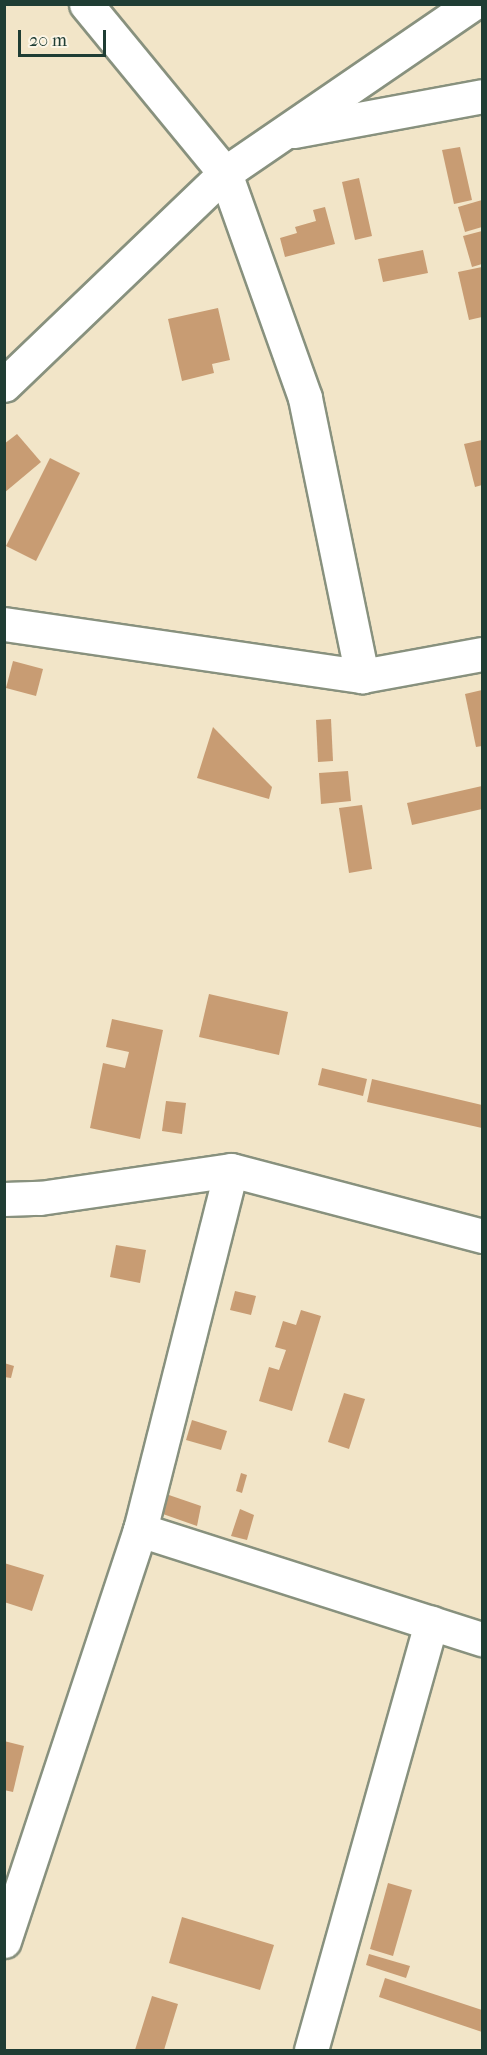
<!DOCTYPE html>
<style>
body{margin:0}
#map{position:relative;width:487px;height:2055px;overflow:hidden;background:#f2e5c8;font-family:"IM FELL French Canon",serif}
div>[style]{position:absolute}
.building>*{inset:0;background:#c89c73}
.roads{filter:drop-shadow(2px 0 #88917e) drop-shadow(-2px 0 #88917e) drop-shadow(0 2px #88917e) drop-shadow(0 -2px #88917e)}
.street>*{height:33px;margin:-16.5px;padding:0 16.5px;transform-origin:16.5px;border-radius:16.5px;background:#fff}
span{translate:-50% -50%;white-space:nowrap;text-align:center;line-height:1.15;-webkit-text-stroke:4.5px #fcf5e5;paint-order:stroke}
.frame{position:absolute;inset:0;border:6px solid #1f3d34;pointer-events:none}
.scale{position:absolute;left:18px;top:30px;width:88px;height:27px;box-sizing:border-box;border:3px solid #1f3d34;border-top:0;padding-left:8px;font-size:18px;line-height:21px;white-space:nowrap;color:#1f3d34;-webkit-text-stroke:4px #fcf5e5;paint-order:stroke}
</style>
<div id="map">
<div class="building">
<div style="clip-path:polygon(460px 147px,472px 200px,454px 204px,442px 150px)"></div>
<div style="clip-path:polygon(359px 178px,372px 236px,355px 240px,342px 182px)"></div>
<div style="clip-path:polygon(482px 200px,482px 227px,465px 232px,458px 207px)"></div>
<div style="clip-path:polygon(325px 207px,335px 244px,285px 257px,280px 238px,297px 233px,295px 227px,316px 221px,313px 210px)"></div>
<div style="clip-path:polygon(482px 231px,482px 264px,472px 267px,463px 236px)"></div>
<div style="clip-path:polygon(423px 250px,428px 273px,383px 282px,378px 259px)"></div>
<div style="clip-path:polygon(482px 267px,482px 317px,469px 320px,458px 272px)"></div>
<div style="clip-path:polygon(218px 308px,230px 360px,212px 364px,214px 373px,182px 381px,168px 319px)"></div>
<div style="clip-path:polygon(17px 434px,41px 462px,4px 493px,4px 444px)"></div>
<div style="clip-path:polygon(482px 440px,482px 485px,475px 487px,464px 444px)"></div>
<div style="clip-path:polygon(50px 458px,80px 473px,36px 561px,6px 546px)"></div>
<div style="clip-path:polygon(13px 661px,43px 669px,36px 696px,6px 688px)"></div>
<div style="clip-path:polygon(482px 690px,482px 746px,476px 747px,465px 694px)"></div>
<div style="clip-path:polygon(331px 719px,333px 761px,318px 762px,316px 720px)"></div>
<div style="clip-path:polygon(213px 727px,272px 787px,269px 799px,197px 778px)"></div>
<div style="clip-path:polygon(348px 771px,351px 801px,321px 804px,319px 773px)"></div>
<div style="clip-path:polygon(482px 786px,482px 809px,412px 825px,407px 803px)"></div>
<div style="clip-path:polygon(362px 805px,372px 869px,349px 873px,339px 808px)"></div>
<div style="clip-path:polygon(209px 994px,288px 1012px,279px 1055px,199px 1037px)"></div>
<div style="clip-path:polygon(112px 1019px,163px 1030px,140px 1139px,90px 1128px,103px 1063px,125px 1068px,129px 1052px,106px 1047px)"></div>
<div style="clip-path:polygon(322px 1068px,367px 1079px,363px 1096px,318px 1085px)"></div>
<div style="clip-path:polygon(372px 1079px,482px 1105px,482px 1128px,367px 1102px)"></div>
<div style="clip-path:polygon(166px 1101px,186px 1103px,182px 1134px,162px 1131px)"></div>
<div style="clip-path:polygon(116px 1245px,146px 1250px,140px 1283px,110px 1277px)"></div>
<div style="clip-path:polygon(235px 1291px,256px 1296px,251px 1315px,230px 1310px)"></div>
<div style="clip-path:polygon(301px 1310px,321px 1316px,292px 1411px,259px 1401px,269px 1367px,279px 1370px,286px 1350px,275px 1347px,283px 1321px,296px 1325px)"></div>
<div style="clip-path:polygon(4px 1363px,14px 1366px,11px 1378px,4px 1377px)"></div>
<div style="clip-path:polygon(344px 1393px,365px 1399px,349px 1449px,328px 1442px)"></div>
<div style="clip-path:polygon(192px 1420px,227px 1431px,221px 1450px,186px 1440px)"></div>
<div style="clip-path:polygon(241px 1473px,247px 1475px,242px 1493px,236px 1491px)"></div>
<div style="clip-path:polygon(166px 1494px,201px 1506px,197px 1526px,160px 1513px)"></div>
<div style="clip-path:polygon(240px 1509px,254px 1515px,247px 1540px,231px 1536px)"></div>
<div style="clip-path:polygon(4px 1563px,44px 1575px,32px 1611px,4px 1602px)"></div>
<div style="clip-path:polygon(4px 1741px,24px 1746px,13px 1792px,4px 1790px)"></div>
<div style="clip-path:polygon(388px 1883px,412px 1890px,393px 1956px,370px 1949px)"></div>
<div style="clip-path:polygon(182px 1917px,274px 1945px,260px 1990px,169px 1963px)"></div>
<div style="clip-path:polygon(369px 1954px,410px 1966px,406px 1978px,366px 1965px)"></div>
<div style="clip-path:polygon(385px 1978px,482px 2010px,482px 2032px,379px 1997px)"></div>
<div style="clip-path:polygon(152px 1996px,178px 2004px,164px 2050px,135px 2050px)"></div>
</div>
<div class="roads">
<div class="street">
<div style="left:86px;top:4px;width:219px;rotate:50.6deg"></div>
<div style="left:225px;top:173px;width:239px;rotate:70.4deg"></div>
<div style="left:305px;top:398px;width:284px;rotate:78.4deg"></div>
<div style="left:294px;top:131px;width:191px;rotate:-10.5deg"></div>
<div style="left:4px;top:385px;width:306px;rotate:-43.8deg"></div>
<div style="left:225px;top:173px;width:299px;rotate:-34.4deg"></div>
<div style="left:4px;top:624px;width:362px;rotate:8.3deg"></div>
<div style="left:362px;top:676px;width:122px;rotate:-10.4deg"></div>
<div style="left:4px;top:1199px;width:36px;rotate:-2deg"></div>
<div style="left:40px;top:1198px;width:193px;rotate:-8.3deg"></div>
<div style="left:231px;top:1170px;width:260px;rotate:14.7deg"></div>
<div style="left:140px;top:1530px;width:359px;rotate:17.7deg"></div>
<div style="left:4px;top:1941px;width:433px;rotate:-71.7deg"></div>
<div style="left:140px;top:1530px;width:371px;rotate:-75.8deg"></div>
<div style="left:311px;top:2050px;width:444px;rotate:-74.3deg"></div>
</div>
</div>
<div class="frame"></div>
<div class="scale">20 m</div>
</div>
